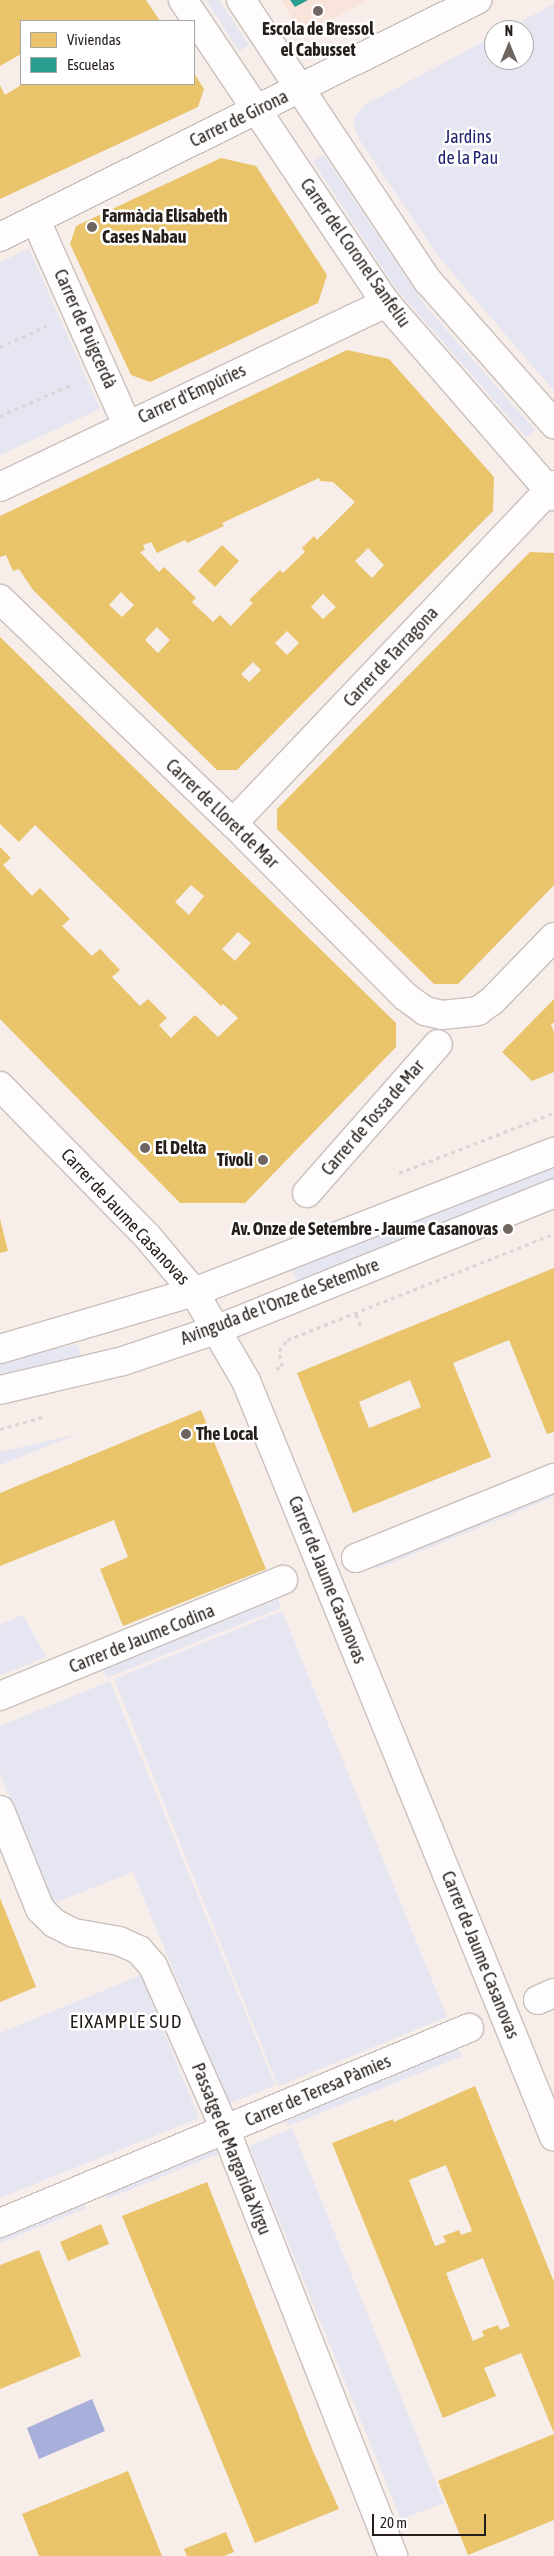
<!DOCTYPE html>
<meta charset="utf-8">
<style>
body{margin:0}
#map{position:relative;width:554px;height:2556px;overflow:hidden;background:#f7ede9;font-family:"Asap Condensed",sans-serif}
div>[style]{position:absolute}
.built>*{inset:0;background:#f9e4db}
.green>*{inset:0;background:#e6e5f2}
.water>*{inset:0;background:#a8afda}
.homes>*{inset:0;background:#e9c46a}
.schools>*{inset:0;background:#2a9d8f}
.path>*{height:3px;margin-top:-1.5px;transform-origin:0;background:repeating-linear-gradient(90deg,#d9d6d5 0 4px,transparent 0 8px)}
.roads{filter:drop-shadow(1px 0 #c9c0bd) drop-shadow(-1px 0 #c9c0bd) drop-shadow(0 1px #c9c0bd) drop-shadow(0 -1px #c9c0bd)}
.minor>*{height:28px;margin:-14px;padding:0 14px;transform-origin:14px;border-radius:14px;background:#fefcfc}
.major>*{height:28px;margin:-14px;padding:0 14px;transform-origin:14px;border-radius:14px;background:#fefcfc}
.dots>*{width:14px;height:14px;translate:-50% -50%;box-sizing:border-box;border:2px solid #fff;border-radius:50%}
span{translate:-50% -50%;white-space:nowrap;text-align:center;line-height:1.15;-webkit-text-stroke:5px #fff;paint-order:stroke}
.poi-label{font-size:18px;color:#261e1a;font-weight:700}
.left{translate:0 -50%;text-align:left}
.right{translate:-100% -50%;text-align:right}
.street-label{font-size:18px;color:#261e1a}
.park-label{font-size:18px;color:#212670}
.neighbourhood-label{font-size:19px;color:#261e1a;letter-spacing:1px}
.legend{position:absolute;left:20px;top:20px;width:175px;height:65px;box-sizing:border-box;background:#fff;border:1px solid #a8a5a3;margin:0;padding:6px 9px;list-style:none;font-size:15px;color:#261e1a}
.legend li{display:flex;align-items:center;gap:10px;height:25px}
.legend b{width:25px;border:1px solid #a8a5a3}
.north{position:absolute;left:484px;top:20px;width:50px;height:50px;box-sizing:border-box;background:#fff;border:1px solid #a8a5a3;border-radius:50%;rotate:0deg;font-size:14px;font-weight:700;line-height:20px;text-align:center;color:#261e1a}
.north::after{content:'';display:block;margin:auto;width:18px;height:22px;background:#6f6662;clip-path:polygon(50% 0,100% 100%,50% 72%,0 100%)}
.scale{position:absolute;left:372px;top:2514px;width:114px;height:22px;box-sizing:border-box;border:2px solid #261e1a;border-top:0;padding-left:6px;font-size:15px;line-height:18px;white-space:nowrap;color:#261e1a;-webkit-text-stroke:4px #fff;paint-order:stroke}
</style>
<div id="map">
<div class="built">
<div style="clip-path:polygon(281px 0,368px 0,318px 27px,315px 22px,299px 29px)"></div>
</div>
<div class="green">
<div style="clip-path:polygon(206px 0,219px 0,249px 45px,239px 51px)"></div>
<div style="clip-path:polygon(554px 4px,554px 391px,438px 256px,359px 139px,354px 125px,355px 116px,365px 105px,494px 36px,494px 60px,524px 60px,524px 30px,505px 30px)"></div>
<div style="clip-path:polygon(324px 155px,427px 308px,535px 430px,526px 437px,394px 286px,313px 161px)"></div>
<div style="clip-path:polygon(29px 249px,100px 409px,0 455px,0 262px)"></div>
<div style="clip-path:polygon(554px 1165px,554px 1182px,298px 1284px,292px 1270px)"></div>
<div style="clip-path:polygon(78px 1344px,81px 1358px,0 1377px,0 1361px)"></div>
<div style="clip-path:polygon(78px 1434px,0 1465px,0 1452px)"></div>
<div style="clip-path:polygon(554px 1487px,554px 1497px,377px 1569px,373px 1560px)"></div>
<div style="clip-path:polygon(278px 1599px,281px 1608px,107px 1678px,103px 1669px)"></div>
<div style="clip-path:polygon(282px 1611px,447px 2017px,278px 2086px,114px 1679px)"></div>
<div style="clip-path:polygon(23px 1615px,46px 1657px,0 1675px,0 1625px)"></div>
<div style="clip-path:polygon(110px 1681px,275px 2085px,228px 2104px,133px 1872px,52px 1904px,0 1774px,0 1726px)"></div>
<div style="clip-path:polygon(141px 1975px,199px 2118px,0 2198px,0 2033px)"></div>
<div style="clip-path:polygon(458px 2047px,462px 2056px,288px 2126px,285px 2117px)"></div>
<div style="clip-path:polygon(292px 2128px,444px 2503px,401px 2519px,249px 2146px)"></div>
<div style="clip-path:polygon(217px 2144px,220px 2153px,107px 2199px,104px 2190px)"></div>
<div style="clip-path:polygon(82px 2199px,86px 2208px,0 2243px,0 2232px)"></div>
</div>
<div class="water">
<div style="clip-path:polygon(92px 2399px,105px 2431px,39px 2459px,27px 2428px)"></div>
</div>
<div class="homes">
<div style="clip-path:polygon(0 0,146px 0,160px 21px,21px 21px,21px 54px,0 66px)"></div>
<div style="clip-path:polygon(194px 73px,204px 89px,198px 107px,0 199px,0 85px,5px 95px,23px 84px,194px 84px)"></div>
<div style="clip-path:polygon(221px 158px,256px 166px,327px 275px,318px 303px,150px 382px,131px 375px,70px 244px,76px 226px)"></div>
<div style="clip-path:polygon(evenodd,347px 350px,389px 359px,494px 477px,493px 511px,237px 770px,217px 770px,33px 590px,19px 569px,13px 571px,6px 555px,0 557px,0 516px,347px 350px,319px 478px,320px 481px,333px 482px,355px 502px,317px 540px,314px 536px,302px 548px,305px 552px,283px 573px,280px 570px,249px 600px,253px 603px,231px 626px,220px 615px,213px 622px,192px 602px,196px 598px,164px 567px,159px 572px,140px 552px,145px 550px,143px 545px,151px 542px,157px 553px,185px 540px,187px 543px,224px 526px,222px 523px,319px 478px,347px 350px,368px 548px,384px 565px,372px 578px,355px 561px,368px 548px,347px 350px,121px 592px,134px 605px,122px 617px,109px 605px,121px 592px,347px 350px,323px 594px,336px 607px,323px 619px,311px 607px,323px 594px,347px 350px,157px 627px,170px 640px,158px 653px,145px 640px,157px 627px,347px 350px,287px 631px,299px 643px,287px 655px,275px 643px,287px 631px,347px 350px,253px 662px,261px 670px,249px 682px,241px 674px,253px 662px)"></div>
<div style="clip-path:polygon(222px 545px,239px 561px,215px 587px,198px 571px)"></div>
<div style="clip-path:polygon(530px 552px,554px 553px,554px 885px,458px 984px,434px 984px,277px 829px,277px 809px)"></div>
<div style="clip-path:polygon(evenodd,0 637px,396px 1023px,396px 1047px,245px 1203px,180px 1203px,0 1019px,0 847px,11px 858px,3px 865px,32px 896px,40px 888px,70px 919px,62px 926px,92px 956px,100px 949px,120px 970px,112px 977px,140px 1006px,148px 999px,167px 1018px,159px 1025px,171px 1038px,195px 1015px,218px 1037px,238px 1018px,223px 1004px,221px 1006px,35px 825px,19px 842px,0 824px,0 637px,191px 885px,204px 896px,189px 915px,175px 902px,191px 885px,0 637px,238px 932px,251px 943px,235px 961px,222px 949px,238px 932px)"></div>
<div style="clip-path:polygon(554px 999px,554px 1023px,551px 1024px,554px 1033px,554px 1072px,532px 1081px,502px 1052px)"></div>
<div style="clip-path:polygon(0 1219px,8px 1251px,0 1253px)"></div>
<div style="clip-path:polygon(evenodd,554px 1268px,554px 1432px,547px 1434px,509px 1340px,453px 1363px,491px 1457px,353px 1513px,297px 1373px,554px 1268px,410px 1380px,421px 1407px,369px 1428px,359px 1402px,410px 1380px)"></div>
<div style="clip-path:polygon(201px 1410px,266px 1569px,123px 1626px,100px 1569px,128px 1557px,114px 1520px,0 1566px,0 1493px)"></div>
<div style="clip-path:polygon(0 1898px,36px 1987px,0 2002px)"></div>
<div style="clip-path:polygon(evenodd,475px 2086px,554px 2282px,554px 2433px,521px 2353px,484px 2368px,496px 2396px,443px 2418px,332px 2143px,393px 2119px,394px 2122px,475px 2086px,446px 2165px,472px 2231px,461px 2235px,459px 2230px,443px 2236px,446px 2242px,435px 2246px,409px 2180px,446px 2165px,475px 2086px,483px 2258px,510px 2326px,500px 2330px,498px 2325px,482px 2331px,484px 2336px,473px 2341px,446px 2273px,483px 2258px)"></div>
<div style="clip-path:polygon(207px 2182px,312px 2449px,339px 2509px,255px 2543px,122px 2216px)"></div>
<div style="clip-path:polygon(101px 2224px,109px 2244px,68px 2261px,60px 2242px)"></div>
<div style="clip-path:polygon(39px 2250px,81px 2356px,0 2389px,0 2265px)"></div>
<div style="clip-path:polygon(554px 2434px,554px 2520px,468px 2555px,438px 2481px)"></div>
<div style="clip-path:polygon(128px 2471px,162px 2556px,39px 2556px,22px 2514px)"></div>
<div style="clip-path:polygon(226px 2532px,234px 2552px,224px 2556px,187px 2556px,184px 2549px)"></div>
</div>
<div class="schools">
<div style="clip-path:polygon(290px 0,308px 0,295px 7px)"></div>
</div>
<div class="path">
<div style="left:0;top:347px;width:51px;rotate:-24.5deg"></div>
<div style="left:0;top:416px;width:80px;rotate:-23.7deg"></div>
<div style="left:399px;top:1173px;width:166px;rotate:-21.2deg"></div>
<div style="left:356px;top:1314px;width:14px;rotate:69deg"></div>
<div style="left:276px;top:1369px;width:7px;rotate:-27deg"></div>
<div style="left:282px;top:1366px;width:15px;rotate:-101deg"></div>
<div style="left:279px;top:1351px;width:14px;rotate:-54deg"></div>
<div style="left:287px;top:1340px;width:287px;rotate:-21.7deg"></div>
<div style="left:0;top:1429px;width:44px;rotate:-15.9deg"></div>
</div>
<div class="roads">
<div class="minor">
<div style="left:183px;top:0;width:365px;rotate:56.2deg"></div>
<div style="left:386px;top:303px;width:256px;rotate:49deg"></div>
<div style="left:241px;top:0;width:338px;rotate:56.4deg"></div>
<div style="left:428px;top:281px;width:191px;rotate:48.6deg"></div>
<div style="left:42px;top:234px;width:209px;rotate:66deg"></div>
<div style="left:0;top:237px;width:533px;rotate:-26.42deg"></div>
<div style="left:0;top:487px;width:428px;rotate:-25.5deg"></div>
<div style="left:0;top:599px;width:323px;rotate:43.9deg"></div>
<div style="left:233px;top:823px;width:245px;rotate:45.2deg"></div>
<div style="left:406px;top:997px;width:24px;rotate:36deg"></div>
<div style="left:425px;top:1011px;width:17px;rotate:13deg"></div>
<div style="left:442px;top:1015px;width:36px;rotate:-6deg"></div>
<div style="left:478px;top:1011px;width:17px;rotate:-36deg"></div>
<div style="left:492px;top:1001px;width:89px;rotate:-45.9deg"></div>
<div style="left:233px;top:823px;width:466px;rotate:-46.5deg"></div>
<div style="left:0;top:1086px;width:210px;rotate:45.6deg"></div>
<div style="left:147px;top:1236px;width:73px;rotate:50deg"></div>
<div style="left:194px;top:1292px;width:103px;rotate:59.7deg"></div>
<div style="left:246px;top:1381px;width:816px;rotate:67.83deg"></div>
<div style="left:307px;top:1193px;width:198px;rotate:-48.7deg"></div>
<div style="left:356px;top:1558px;width:214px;rotate:-22deg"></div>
<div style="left:0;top:1696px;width:306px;rotate:-22.3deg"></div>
<div style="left:0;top:1810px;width:107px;rotate:68deg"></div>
<div style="left:40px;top:1909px;width:20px;rotate:45deg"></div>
<div style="left:54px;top:1923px;width:22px;rotate:27deg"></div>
<div style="left:74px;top:1933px;width:46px;rotate:10.1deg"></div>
<div style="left:119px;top:1941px;width:22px;rotate:24deg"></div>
<div style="left:139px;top:1950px;width:21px;rotate:49deg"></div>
<div style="left:153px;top:1966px;width:178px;rotate:66.2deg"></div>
<div style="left:225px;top:2129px;width:459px;rotate:68.5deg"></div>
<div style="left:538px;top:2000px;width:17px;rotate:-24deg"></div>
<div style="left:0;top:2223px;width:508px;rotate:-22.58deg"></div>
</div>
<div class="major">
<div style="left:0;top:1349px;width:202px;rotate:-16.4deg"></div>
<div style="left:194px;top:1292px;width:386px;rotate:-21.3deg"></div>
<div style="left:0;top:1390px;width:126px;rotate:-13.3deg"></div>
<div style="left:123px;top:1361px;width:100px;rotate:-18.6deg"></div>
<div style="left:218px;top:1329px;width:362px;rotate:-22deg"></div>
</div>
</div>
<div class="dots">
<div style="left:318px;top:11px;background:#6f6662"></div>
<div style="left:92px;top:227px;background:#6f6662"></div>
<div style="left:145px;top:1148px;background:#6f6662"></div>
<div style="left:263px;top:1160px;background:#6f6662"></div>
<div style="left:508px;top:1229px;background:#6f6662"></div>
<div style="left:186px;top:1434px;background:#6f6662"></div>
</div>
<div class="poi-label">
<span style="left:318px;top:40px">Escola de Bressol<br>el Cabusset</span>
<span class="left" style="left:102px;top:227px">Farmàcia Elisabeth<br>Cases Nabau</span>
<span class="left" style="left:155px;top:1148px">El Delta</span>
<span class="right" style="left:253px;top:1160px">Tívoli</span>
<span class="right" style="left:498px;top:1229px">Av. Onze de Setembre - Jaume Casanovas</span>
<span class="left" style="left:196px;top:1434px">The Local</span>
</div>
<div class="street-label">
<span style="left:239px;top:119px;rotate:-26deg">Carrer de Girona</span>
<span style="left:355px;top:253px;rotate:55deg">Carrer del Coronel Sanfeliu</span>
<span style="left:85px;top:329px;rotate:66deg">Carrer de Puigcerdà</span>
<span style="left:192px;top:394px;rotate:-25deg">Carrer d'Empúries</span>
<span style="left:391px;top:657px;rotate:-47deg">Carrer de Tarragona</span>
<span style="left:222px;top:814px;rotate:44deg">Carrer de Lloret de Mar</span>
<span style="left:373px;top:1118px;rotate:-49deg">Carrer de Tossa de Mar</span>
<span style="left:125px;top:1217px;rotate:47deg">Carrer de Jaume Casanovas</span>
<span style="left:280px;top:1302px;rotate:-21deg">Avinguda de l'Onze de Setembre</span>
<span style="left:327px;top:1580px;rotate:68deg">Carrer de Jaume Casanovas</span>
<span style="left:142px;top:1639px;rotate:-22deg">Carrer de Jaume Codina</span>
<span style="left:480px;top:1955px;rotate:68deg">Carrer de Jaume Casanovas</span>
<span style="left:318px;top:2091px;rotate:-23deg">Carrer de Teresa Pàmies</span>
<span style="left:231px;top:2149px;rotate:68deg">Passatge de Margarida Xirgu</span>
</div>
<div class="park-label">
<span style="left:468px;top:148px">Jardins<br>de la Pau</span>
</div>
<div class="neighbourhood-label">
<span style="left:126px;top:2022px">EIXAMPLE SUD</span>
</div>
<ul class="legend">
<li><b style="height:14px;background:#e9c46a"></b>Viviendas</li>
<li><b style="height:14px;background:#2a9d8f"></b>Escuelas</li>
</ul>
<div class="north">N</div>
<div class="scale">20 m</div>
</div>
